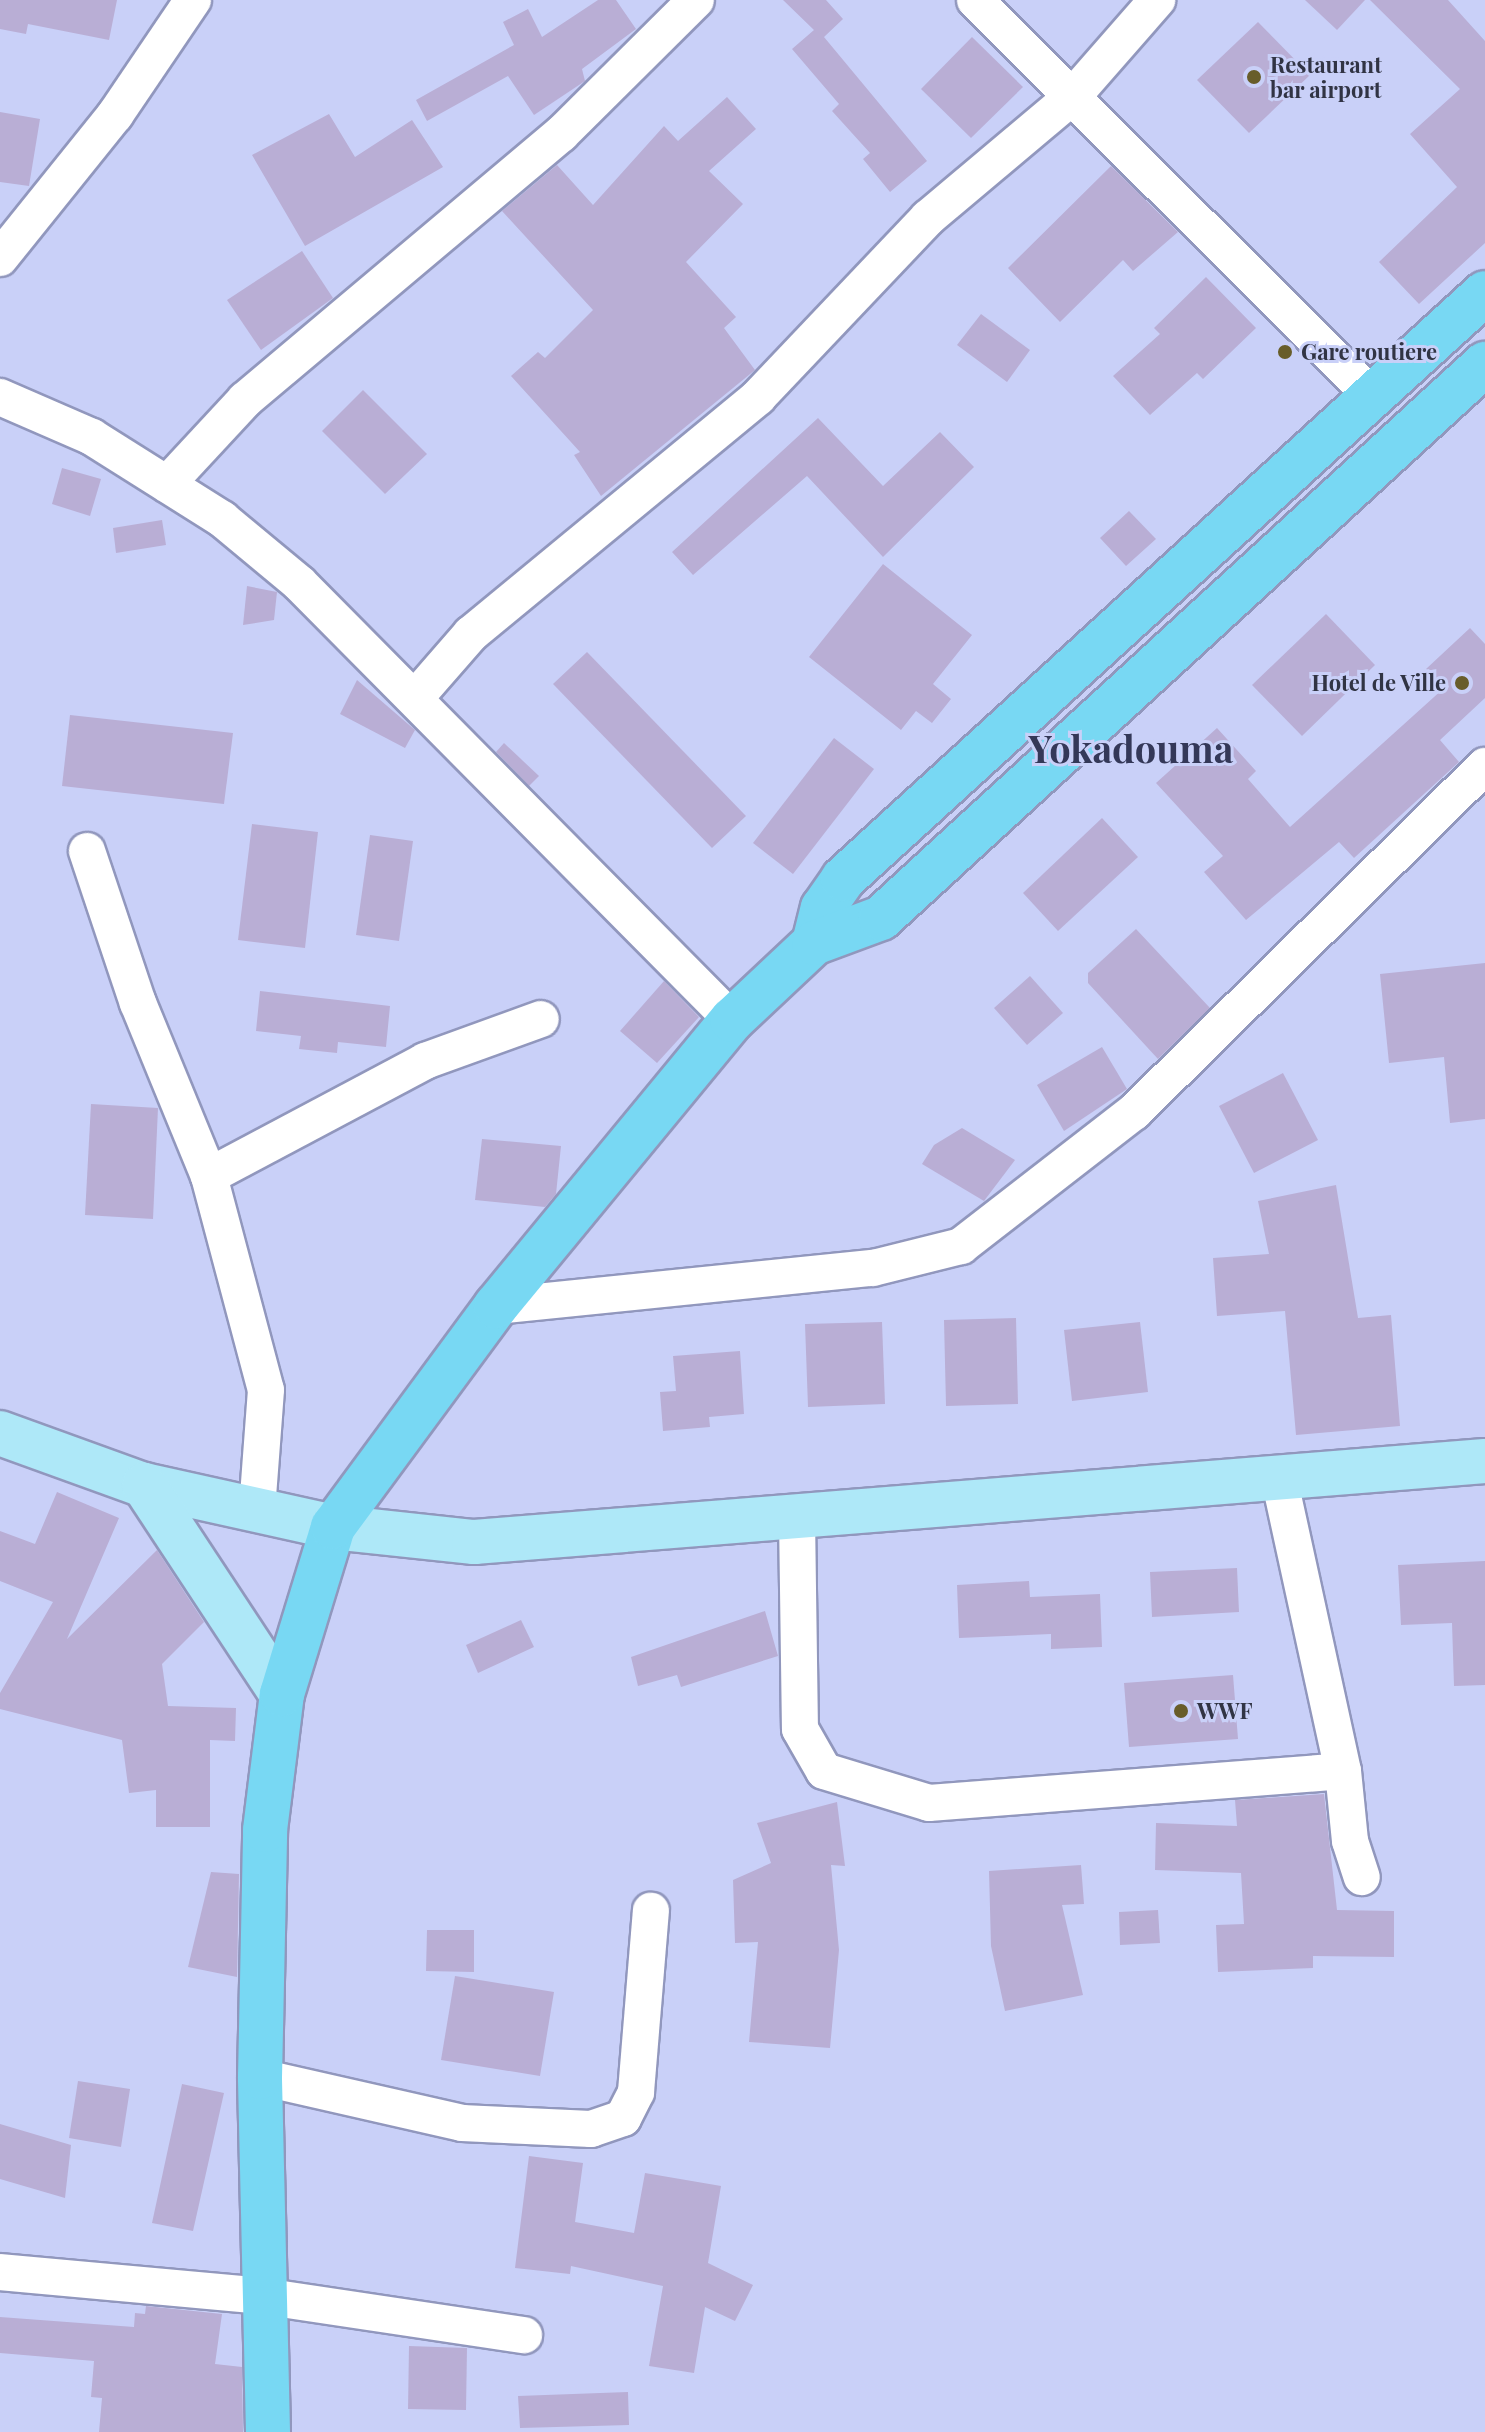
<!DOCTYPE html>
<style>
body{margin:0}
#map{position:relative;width:1485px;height:2432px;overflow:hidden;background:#c9d0f8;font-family:"Playfair Display",serif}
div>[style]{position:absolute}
.building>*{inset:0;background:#b9aed5}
.roads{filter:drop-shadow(2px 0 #9197bd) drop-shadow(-2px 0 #9197bd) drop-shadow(0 2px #9197bd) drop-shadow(0 -2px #9197bd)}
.minor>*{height:36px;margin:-18px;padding:0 18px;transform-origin:18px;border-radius:18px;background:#fff}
.major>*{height:44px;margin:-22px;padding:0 22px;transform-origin:22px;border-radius:22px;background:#aee8f8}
.highway>*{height:44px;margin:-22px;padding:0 22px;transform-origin:22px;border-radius:22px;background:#78d8f3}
.dots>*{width:22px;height:22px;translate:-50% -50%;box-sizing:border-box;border:4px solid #c9d0f8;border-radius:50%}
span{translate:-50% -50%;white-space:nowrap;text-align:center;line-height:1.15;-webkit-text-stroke:6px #c9d0f8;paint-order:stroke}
.poi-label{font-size:22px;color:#313444;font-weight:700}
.left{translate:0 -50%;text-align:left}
.right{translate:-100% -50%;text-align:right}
.town-label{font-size:38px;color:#343858;font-weight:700}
</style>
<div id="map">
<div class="building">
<div style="clip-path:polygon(0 0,117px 0,109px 40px,28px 24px,26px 34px,0 29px)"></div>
<div style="clip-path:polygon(598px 0,616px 0,636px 29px,582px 69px,585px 81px,534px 115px,508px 76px,427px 121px,416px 100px,514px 45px,503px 22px,528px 9px,542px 37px)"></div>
<div style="clip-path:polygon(783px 0,826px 0,843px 19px,824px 37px,927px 161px,890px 192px,863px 159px,870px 153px,832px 111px,839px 104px,792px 49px,814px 30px)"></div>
<div style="clip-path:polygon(1305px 0,1365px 0,1337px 30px)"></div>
<div style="clip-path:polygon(1370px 0,1448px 0,1485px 41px,1485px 243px,1419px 304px,1379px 262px,1457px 187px,1410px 134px,1460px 89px)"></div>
<div style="clip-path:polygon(1258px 22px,1310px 75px,1249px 133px,1197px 80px)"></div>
<div style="clip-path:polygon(972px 37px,1023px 87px,971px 138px,921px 89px)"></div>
<div style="clip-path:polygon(727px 97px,756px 129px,709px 171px,743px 204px,686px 262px,736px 317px,724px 328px,755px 370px,601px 496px,574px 455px,580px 452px,511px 376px,538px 352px,545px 358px,593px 310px,502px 211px,557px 165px,593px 205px,664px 126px,678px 141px)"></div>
<div style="clip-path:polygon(0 112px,40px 119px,29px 186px,0 182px)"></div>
<div style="clip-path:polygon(329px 114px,355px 157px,412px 120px,443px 167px,305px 246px,252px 155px)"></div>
<div style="clip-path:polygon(1111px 166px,1178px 232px,1133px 271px,1123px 260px,1060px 322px,1008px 268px)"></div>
<div style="clip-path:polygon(302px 251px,333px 298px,261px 350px,227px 300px)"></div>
<div style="clip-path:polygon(1206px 277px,1256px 328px,1203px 379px,1197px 373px,1150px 415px,1113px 376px,1160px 334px,1154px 328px)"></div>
<div style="clip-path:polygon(981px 314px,1030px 350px,1007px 382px,957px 345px)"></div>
<div style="clip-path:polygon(363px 390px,427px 454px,385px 494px,322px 431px)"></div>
<div style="clip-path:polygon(818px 418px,883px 486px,940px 432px,974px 467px,883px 557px,807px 476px,693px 575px,672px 552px)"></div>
<div style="clip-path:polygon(62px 468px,101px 479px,90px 516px,52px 504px)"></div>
<div style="clip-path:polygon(1129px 511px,1156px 539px,1126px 566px,1100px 538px)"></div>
<div style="clip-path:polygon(162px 520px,166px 545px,116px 553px,113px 528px)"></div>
<div style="clip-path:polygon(883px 564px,972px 635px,933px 684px,951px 699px,932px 723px,916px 711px,901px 730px,809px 657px)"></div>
<div style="clip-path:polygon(247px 586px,277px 592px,274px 620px,243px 625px)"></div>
<div style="clip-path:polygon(1326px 614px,1375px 665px,1302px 736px,1252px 685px)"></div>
<div style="clip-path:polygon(1470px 628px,1485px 644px,1485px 698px,1440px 740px,1459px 762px,1354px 858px,1339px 842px,1246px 920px,1204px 872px,1223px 856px,1156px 783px,1217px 728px,1256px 771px,1248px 779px,1290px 827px,1444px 688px,1426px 669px)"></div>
<div style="clip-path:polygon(587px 652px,746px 816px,712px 848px,553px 684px)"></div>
<div style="clip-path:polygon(357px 680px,415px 730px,405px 748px,340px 714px)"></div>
<div style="clip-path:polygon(70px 715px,233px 733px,224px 804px,62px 786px)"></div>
<div style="clip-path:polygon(834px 738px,874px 769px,793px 874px,753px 843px)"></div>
<div style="clip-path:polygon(504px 743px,539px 776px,529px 786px,496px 752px)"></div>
<div style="clip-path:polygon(1102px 818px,1138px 857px,1058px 931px,1023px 893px)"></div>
<div style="clip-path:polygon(252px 824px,318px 832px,305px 948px,238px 940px)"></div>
<div style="clip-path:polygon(370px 835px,413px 841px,399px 941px,356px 935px)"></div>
<div style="clip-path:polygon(1136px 929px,1210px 1008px,1158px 1059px,1088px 983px,1088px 973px)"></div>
<div style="clip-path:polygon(1485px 963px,1485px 1119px,1450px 1123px,1444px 1057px,1389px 1063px,1380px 974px)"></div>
<div style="clip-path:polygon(1030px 976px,1063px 1013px,1027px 1045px,994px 1008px)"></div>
<div style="clip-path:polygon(664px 981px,699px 1017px,657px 1063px,620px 1031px)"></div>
<div style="clip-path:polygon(260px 991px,390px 1006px,386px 1047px,338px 1042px,337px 1053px,299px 1049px,301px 1036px,256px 1031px)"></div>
<div style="clip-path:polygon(1102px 1047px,1127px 1089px,1064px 1131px,1037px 1085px)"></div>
<div style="clip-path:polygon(1283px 1073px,1318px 1140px,1254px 1173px,1219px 1106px)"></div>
<div style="clip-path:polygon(91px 1104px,158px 1108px,153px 1219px,85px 1215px)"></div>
<div style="clip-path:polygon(962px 1128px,1015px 1160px,984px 1201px,922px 1164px,934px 1145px)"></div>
<div style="clip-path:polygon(482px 1139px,561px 1146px,556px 1194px,545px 1207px,475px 1200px)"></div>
<div style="clip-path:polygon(1336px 1185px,1358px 1318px,1391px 1315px,1400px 1426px,1296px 1435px,1285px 1311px,1217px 1316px,1213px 1258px,1269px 1254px,1258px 1201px)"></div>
<div style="clip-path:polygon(1016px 1318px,1018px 1404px,946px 1406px,944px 1320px)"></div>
<div style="clip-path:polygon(882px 1322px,885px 1404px,808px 1407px,805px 1324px)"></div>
<div style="clip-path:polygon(1140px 1322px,1148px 1392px,1072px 1401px,1064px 1330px)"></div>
<div style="clip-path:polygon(740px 1351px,744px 1414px,709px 1417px,710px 1427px,663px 1431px,660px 1392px,676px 1391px,673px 1356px)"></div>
<div style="clip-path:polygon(57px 1492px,119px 1518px,67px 1639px,157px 1550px,204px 1622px,162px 1664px,168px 1706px,236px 1708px,235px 1741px,210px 1740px,210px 1827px,156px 1827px,156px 1790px,129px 1793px,122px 1740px,0 1709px,0 1693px,53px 1602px,0 1581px,0 1531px,35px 1544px)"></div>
<div style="clip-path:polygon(1485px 1561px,1485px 1685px,1454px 1686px,1452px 1623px,1401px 1625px,1398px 1565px)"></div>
<div style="clip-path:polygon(1237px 1568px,1239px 1612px,1152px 1617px,1150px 1572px)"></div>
<div style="clip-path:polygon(1029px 1581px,1030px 1597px,1100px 1594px,1102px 1647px,1051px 1649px,1051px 1634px,959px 1638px,957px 1585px)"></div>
<div style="clip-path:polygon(765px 1611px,778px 1656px,681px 1687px,677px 1675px,638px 1686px,631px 1657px)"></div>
<div style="clip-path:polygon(521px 1620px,534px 1647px,478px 1673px,466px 1645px)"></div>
<div style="clip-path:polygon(1233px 1675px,1238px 1739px,1129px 1747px,1124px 1683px)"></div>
<div style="clip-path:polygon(1324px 1794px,1337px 1910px,1394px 1911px,1394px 1957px,1313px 1956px,1313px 1968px,1218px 1972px,1216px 1925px,1244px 1924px,1241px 1873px,1155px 1870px,1156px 1823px,1237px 1826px,1235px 1800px)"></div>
<div style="clip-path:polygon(837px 1802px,845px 1866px,831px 1865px,839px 1950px,830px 2048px,749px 2042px,758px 1942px,735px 1943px,733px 1880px,771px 1863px,757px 1823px)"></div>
<div style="clip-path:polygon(1081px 1865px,1084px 1904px,1062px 1905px,1083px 1995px,1005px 2011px,991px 1946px,989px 1871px)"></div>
<div style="clip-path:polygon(211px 1872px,239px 1874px,237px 1977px,188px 1967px)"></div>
<div style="clip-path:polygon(1158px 1910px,1160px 1943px,1120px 1945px,1119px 1912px)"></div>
<div style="clip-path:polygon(427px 1930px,474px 1930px,474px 1972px,426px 1971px)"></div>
<div style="clip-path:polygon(455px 1976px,554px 1992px,540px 2076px,441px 2060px)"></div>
<div style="clip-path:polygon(78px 2081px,130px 2089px,121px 2147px,69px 2138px)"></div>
<div style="clip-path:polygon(182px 2084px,224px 2093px,193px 2231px,152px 2223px)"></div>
<div style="clip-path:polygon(0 2124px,71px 2145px,65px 2198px,0 2179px)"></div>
<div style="clip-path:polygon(529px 2156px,583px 2163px,575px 2222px,634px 2233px,645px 2173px,721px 2186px,708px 2263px,753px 2285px,735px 2321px,705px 2307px,694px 2373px,649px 2366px,663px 2286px,571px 2266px,570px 2274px,515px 2268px)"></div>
<div style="clip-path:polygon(146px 2306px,222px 2314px,215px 2364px,242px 2367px,243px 2432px,99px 2432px,102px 2398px,91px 2397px,94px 2361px,0 2353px,0 2317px,134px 2327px,135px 2313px,145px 2314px)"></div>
<div style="clip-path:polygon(409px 2346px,467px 2348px,466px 2410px,408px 2409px)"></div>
<div style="clip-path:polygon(628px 2392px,629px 2425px,520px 2428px,518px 2396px)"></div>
</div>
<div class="roads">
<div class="minor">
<div style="left:975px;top:0;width:559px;rotate:44.93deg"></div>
<div style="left:0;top:258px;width:184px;rotate:-51.2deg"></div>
<div style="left:115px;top:115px;width:139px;rotate:-55.9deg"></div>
<div style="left:0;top:397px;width:100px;rotate:23.5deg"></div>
<div style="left:92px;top:437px;width:154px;rotate:32.2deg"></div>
<div style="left:222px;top:519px;width:100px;rotate:39.7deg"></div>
<div style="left:299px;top:583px;width:615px;rotate:45.26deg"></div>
<div style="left:167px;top:484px;width:115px;rotate:-47.1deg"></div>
<div style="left:245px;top:400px;width:413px;rotate:-40.1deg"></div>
<div style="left:561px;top:134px;width:190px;rotate:-44.8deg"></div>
<div style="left:416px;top:697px;width:84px;rotate:-48.9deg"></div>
<div style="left:471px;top:634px;width:372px;rotate:-39.5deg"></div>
<div style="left:758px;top:397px;width:247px;rotate:-46.5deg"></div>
<div style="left:928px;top:218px;width:189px;rotate:-40.1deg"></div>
<div style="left:1073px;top:96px;width:128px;rotate:-48.8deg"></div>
<div style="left:87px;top:851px;width:160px;rotate:71.5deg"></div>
<div style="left:138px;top:1003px;width:187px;rotate:67.7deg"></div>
<div style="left:209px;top:1176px;width:221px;rotate:75.1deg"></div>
<div style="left:266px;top:1390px;width:121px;rotate:94.3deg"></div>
<div style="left:209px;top:1176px;width:245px;rotate:-28deg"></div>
<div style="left:425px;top:1061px;width:123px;rotate:-19.9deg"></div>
<div style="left:496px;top:1306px;width:379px;rotate:-5.8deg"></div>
<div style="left:873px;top:1268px;width:91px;rotate:-14deg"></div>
<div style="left:961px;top:1246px;width:219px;rotate:-37.8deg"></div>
<div style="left:1134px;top:1112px;width:493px;rotate:-44.6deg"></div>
<div style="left:797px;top:1517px;width:212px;rotate:89.2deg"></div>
<div style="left:800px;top:1729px;width:48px;rotate:60.3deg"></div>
<div style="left:824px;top:1771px;width:110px;rotate:16.9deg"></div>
<div style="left:929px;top:1803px;width:415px;rotate:-4.4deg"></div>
<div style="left:1343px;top:1771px;width:300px;rotate:-102.3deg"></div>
<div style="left:1343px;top:1771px;width:70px;rotate:84.3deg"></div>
<div style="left:1350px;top:1841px;width:38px;rotate:72deg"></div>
<div style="left:260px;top:2077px;width:207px;rotate:12.8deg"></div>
<div style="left:462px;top:2123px;width:129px;rotate:2.7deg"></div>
<div style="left:591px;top:2129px;width:34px;rotate:-19deg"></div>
<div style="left:623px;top:2118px;width:29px;rotate:-63deg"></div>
<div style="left:636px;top:2092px;width:182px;rotate:-85.3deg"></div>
<div style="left:0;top:2272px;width:263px;rotate:5.2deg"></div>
<div style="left:262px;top:2296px;width:265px;rotate:8.5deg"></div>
</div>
<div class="major">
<div style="left:0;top:1433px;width:153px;rotate:19.9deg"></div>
<div style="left:144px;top:1485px;width:194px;rotate:12.5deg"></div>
<div style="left:333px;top:1527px;width:142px;rotate:6.1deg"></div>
<div style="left:474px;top:1542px;width:1014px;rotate:-4.58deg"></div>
<div style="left:144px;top:1485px;width:250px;rotate:56.6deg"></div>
</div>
<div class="highway">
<div style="left:814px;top:943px;width:36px;rotate:-76deg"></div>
<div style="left:823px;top:908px;width:35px;rotate:-55deg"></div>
<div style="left:843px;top:879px;width:869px;rotate:-42.39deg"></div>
<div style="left:268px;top:2432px;width:355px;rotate:-91.3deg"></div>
<div style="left:260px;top:2077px;width:247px;rotate:-88.8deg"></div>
<div style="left:265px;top:1830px;width:137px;rotate:-82.9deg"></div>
<div style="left:282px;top:1694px;width:175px;rotate:-73deg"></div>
<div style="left:333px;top:1527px;width:275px;rotate:-53.6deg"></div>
<div style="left:496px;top:1306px;width:371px;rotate:-50.5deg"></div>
<div style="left:732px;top:1020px;width:112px;rotate:-43.2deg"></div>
<div style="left:814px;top:943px;width:72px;rotate:-20.5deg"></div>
<div style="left:881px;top:918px;width:820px;rotate:-42.53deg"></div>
</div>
</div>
<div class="dots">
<div style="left:1254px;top:77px;background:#685d2a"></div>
<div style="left:1285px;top:352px;background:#685d2a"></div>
<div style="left:1462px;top:683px;background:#685d2a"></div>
<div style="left:1181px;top:1711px;background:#685d2a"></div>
</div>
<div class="poi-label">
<span class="left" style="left:1270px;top:77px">Restaurant<br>bar airport</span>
<span class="left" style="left:1301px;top:352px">Gare routiere</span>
<span class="right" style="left:1446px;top:683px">Hotel de Ville</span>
<span class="left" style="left:1197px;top:1711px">WWF</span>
</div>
<div class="town-label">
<span style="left:1131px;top:748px">Yokadouma</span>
</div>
</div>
